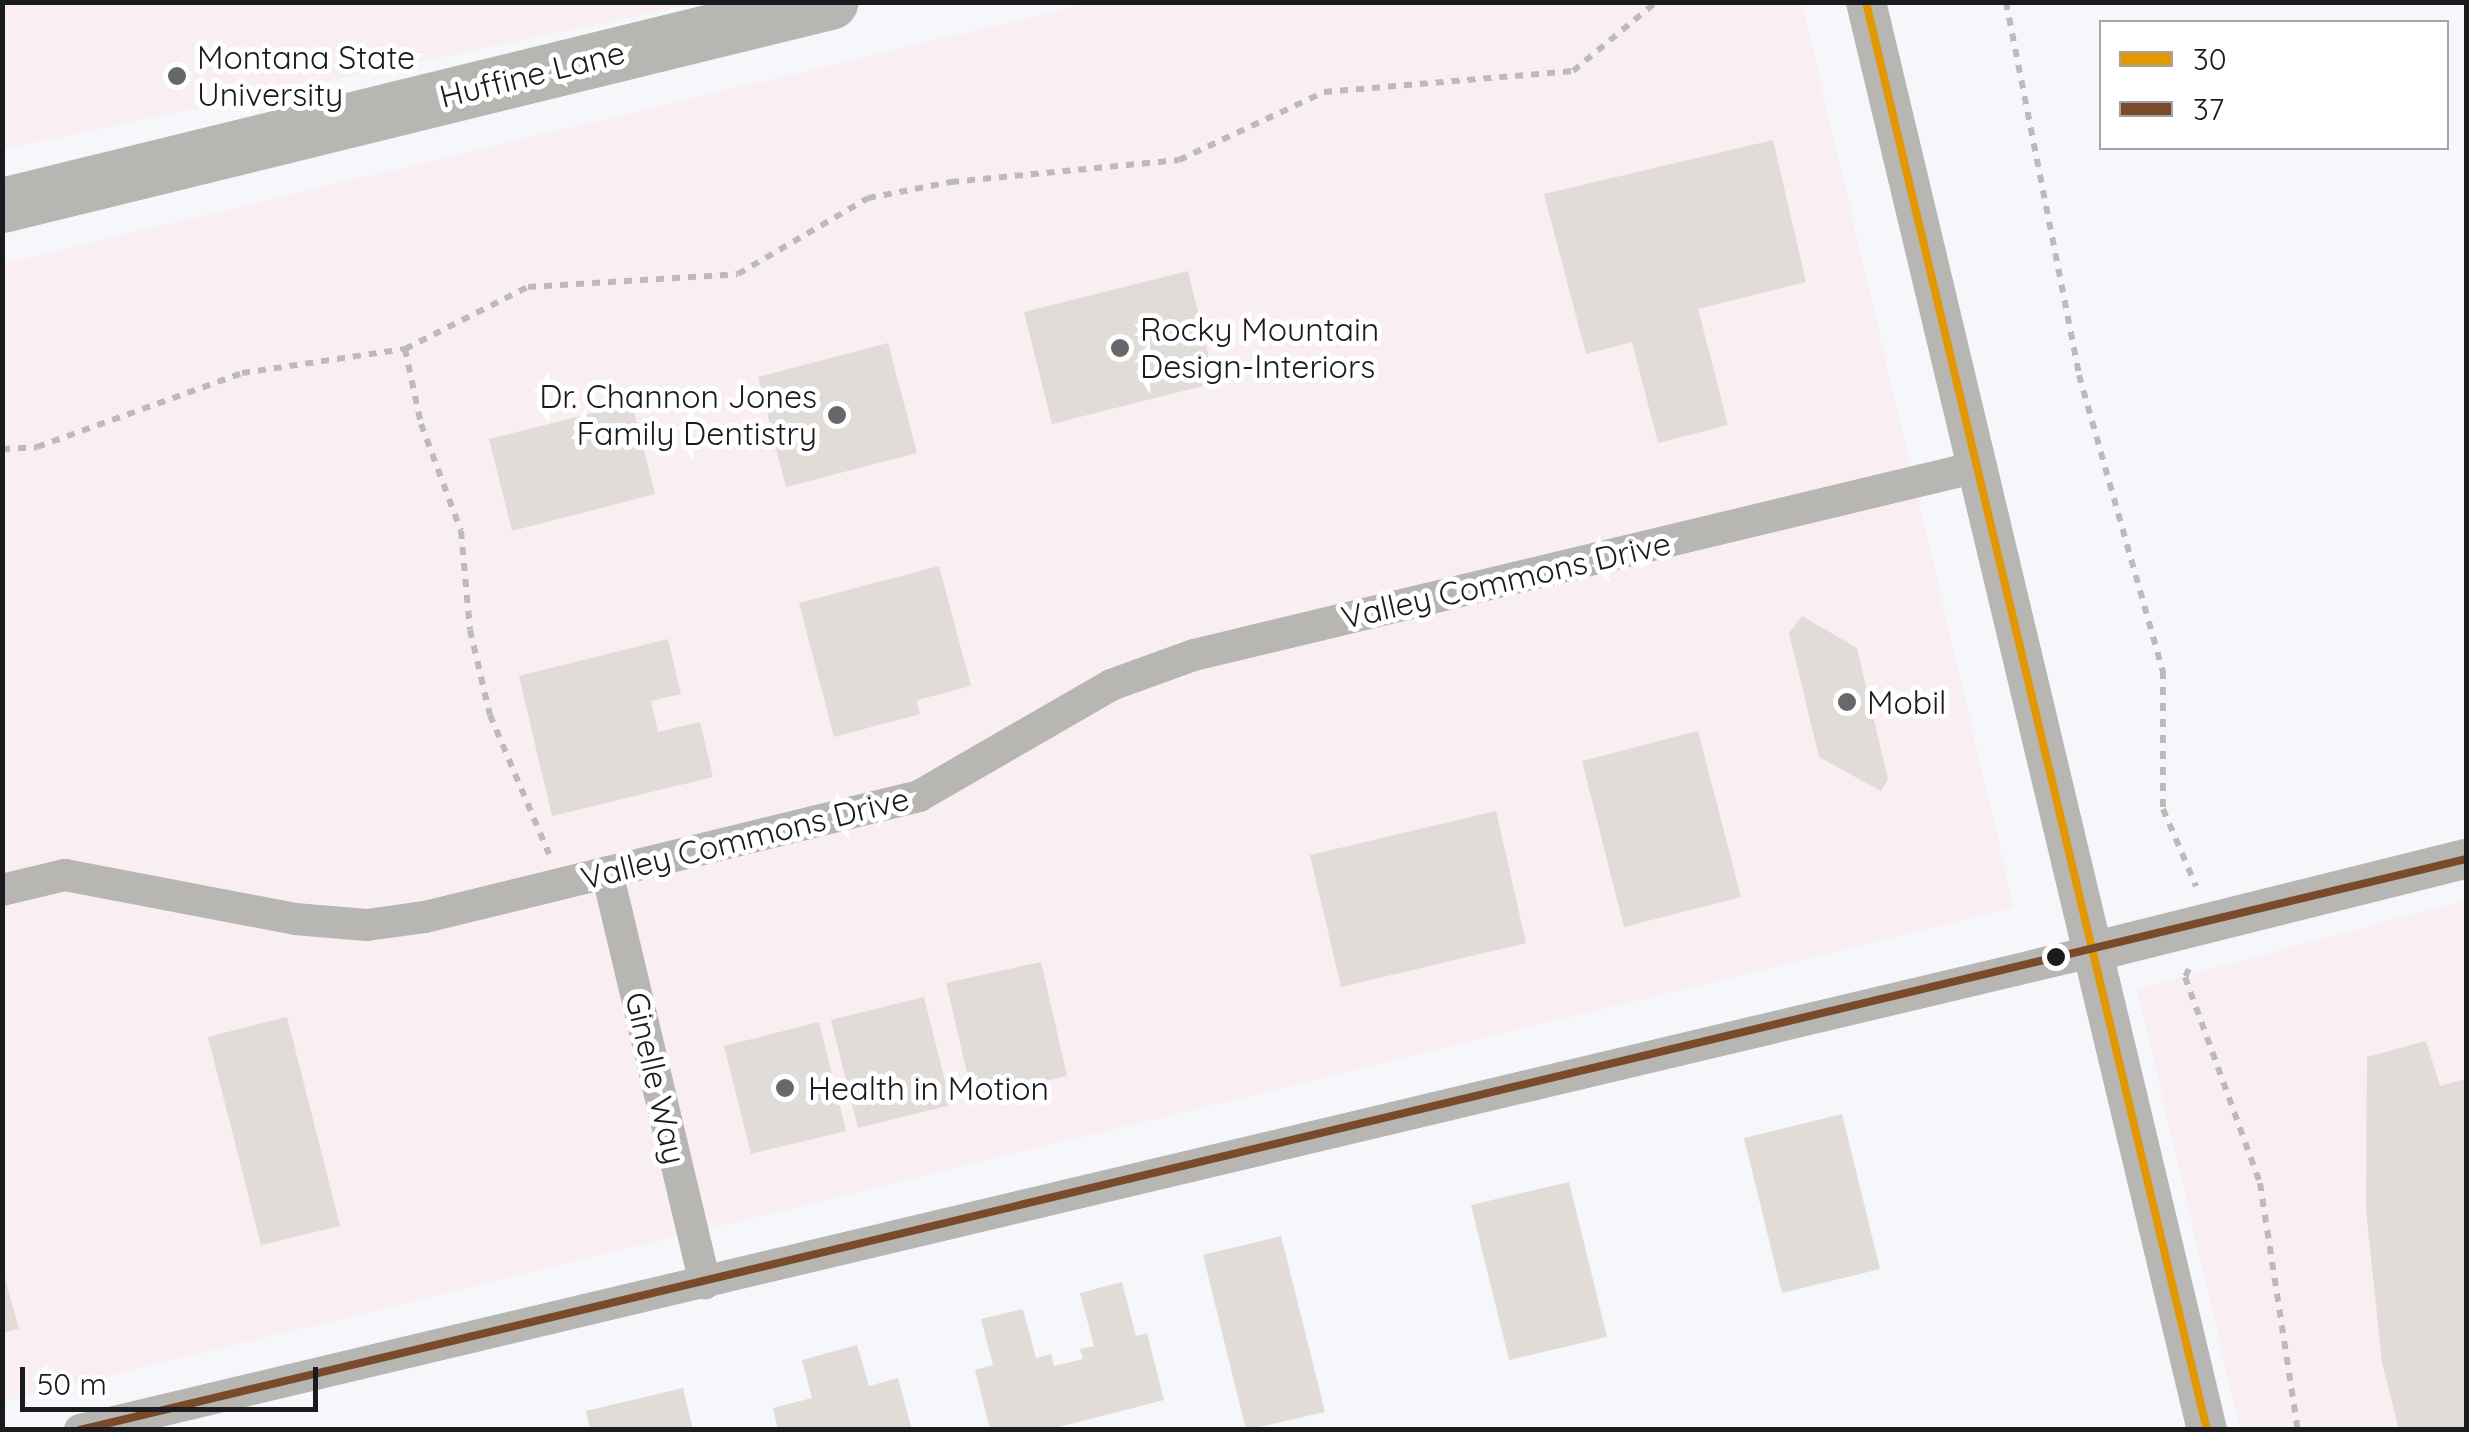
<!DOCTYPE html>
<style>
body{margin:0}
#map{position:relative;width:2469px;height:1432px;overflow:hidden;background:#f5f7fa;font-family:Quicksand,sans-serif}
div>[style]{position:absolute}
.commercial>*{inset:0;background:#f9eef1}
.building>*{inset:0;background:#e1dcd7}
.path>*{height:6px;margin-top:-3px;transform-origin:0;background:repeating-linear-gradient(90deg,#bbbcba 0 8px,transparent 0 16px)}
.minor>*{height:32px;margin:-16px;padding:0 16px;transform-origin:16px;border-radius:16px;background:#b7b6b3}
.tertiary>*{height:40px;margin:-20px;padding:0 20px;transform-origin:20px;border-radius:20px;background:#b7b6b3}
.trunk>*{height:55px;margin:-27.5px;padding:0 27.5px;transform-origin:27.5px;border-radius:27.5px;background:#b7b6b2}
.bus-1>*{height:8px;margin:-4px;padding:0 4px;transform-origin:4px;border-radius:4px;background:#e19803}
.bus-2>*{height:8px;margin:-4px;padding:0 4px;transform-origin:4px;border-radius:4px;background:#7a4b2a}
.dots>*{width:28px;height:28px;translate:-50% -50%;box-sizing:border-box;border:5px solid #fff;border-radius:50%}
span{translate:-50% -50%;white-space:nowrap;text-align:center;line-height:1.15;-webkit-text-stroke:10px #fff;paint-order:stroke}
.poi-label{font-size:32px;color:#1a1b1e}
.left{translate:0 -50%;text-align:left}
.right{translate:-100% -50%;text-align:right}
.street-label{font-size:32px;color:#1a1b1e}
.frame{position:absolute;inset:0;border:5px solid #1a1b1e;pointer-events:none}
.legend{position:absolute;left:2099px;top:20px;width:350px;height:130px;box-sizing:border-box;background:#fff;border:2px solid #a3a4a5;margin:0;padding:12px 18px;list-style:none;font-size:30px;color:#1a1b1e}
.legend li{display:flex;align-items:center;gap:20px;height:50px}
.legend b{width:50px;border:2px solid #a3a4a5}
.scale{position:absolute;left:20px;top:1367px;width:298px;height:45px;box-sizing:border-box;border:5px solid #1a1b1e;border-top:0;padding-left:12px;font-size:30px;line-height:35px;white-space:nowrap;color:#1a1b1e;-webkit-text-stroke:8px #fff;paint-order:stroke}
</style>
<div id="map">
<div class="commercial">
<div style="clip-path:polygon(3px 2px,699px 2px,699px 3px,3px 149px)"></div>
<div style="clip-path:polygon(1090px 3px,1802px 3px,2014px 908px,3px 1402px,2px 264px)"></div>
<div style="clip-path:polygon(2466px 900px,2466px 1429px,2240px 1429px,2137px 989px)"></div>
</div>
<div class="building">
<div style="clip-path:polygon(1773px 140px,1806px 282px,1698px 309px,1728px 425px,1658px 443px,1632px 342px,1586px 354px,1544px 194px)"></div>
<div style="clip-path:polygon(1188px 271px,1215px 383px,1052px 424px,1024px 312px)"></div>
<div style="clip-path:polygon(888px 343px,917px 453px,786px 487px,758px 377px)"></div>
<div style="clip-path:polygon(632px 403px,655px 494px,512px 531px,489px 439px)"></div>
<div style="clip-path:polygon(939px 566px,971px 686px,917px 700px,920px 714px,834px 737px,799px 603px)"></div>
<div style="clip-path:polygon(1802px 616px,1857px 648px,1888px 779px,1881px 791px,1819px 757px,1789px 633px)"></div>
<div style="clip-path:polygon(668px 639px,681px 694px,651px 701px,658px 732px,700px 722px,713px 777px,552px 816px,519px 676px)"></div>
<div style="clip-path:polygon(1698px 731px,1741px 897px,1624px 927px,1582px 761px)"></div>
<div style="clip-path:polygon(1496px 811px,1526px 943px,1341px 987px,1310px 855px)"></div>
<div style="clip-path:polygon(1041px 962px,1067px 1076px,973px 1098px,946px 983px)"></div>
<div style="clip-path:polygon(924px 997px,951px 1105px,858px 1128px,831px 1020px)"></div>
<div style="clip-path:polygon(287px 1017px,340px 1226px,261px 1245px,208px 1037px)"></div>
<div style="clip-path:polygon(819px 1022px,846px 1131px,751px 1154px,724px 1046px)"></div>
<div style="clip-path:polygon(2426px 1041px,2440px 1086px,2466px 1079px,2466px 1430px,2399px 1430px,2382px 1363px,2366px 1210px,2367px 1057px)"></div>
<div style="clip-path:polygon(1842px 1114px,1880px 1269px,1782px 1293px,1744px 1138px)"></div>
<div style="clip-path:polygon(1569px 1182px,1607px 1337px,1509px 1360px,1471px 1205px)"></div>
<div style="clip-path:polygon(1281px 1236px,1325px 1412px,1246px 1430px,1203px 1255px)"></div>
<div style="clip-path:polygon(2px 1268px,19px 1329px,2px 1333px)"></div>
<div style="clip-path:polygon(1122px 1282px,1136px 1336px,1147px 1333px,1164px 1400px,1047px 1430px,990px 1430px,975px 1370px,993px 1365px,981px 1319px,1023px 1309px,1036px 1358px,1051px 1354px,1054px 1366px,1083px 1359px,1080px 1349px,1094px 1346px,1080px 1293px)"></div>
<div style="clip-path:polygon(857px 1345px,869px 1386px,898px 1378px,912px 1430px,778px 1430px,773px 1408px,812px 1398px,802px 1360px)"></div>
<div style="clip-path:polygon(683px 1388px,693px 1430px,590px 1430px,586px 1411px)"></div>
</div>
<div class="path">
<div style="left:2006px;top:2px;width:380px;rotate:78.9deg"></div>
<div style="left:2079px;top:375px;width:308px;rotate:74.2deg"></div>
<div style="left:2163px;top:671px;width:138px;rotate:90deg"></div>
<div style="left:2163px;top:809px;width:84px;rotate:66.8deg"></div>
<div style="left:405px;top:349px;width:77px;rotate:78deg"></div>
<div style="left:421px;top:424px;width:114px;rotate:69.5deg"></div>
<div style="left:461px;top:531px;width:99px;rotate:84.8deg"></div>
<div style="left:470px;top:630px;width:87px;rotate:76.8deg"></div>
<div style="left:490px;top:715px;width:151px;rotate:67deg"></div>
<div style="left:2px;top:449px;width:35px;rotate:-3deg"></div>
<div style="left:37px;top:447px;width:218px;rotate:-19.8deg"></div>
<div style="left:242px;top:373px;width:165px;rotate:-8.4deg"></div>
<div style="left:405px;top:349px;width:138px;rotate:-26.8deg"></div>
<div style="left:528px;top:287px;width:210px;rotate:-3.5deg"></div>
<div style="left:738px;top:274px;width:151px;rotate:-30.3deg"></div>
<div style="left:868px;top:198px;width:85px;rotate:-10.9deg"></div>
<div style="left:951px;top:182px;width:229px;rotate:-5.5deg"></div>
<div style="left:1179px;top:160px;width:160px;rotate:-25.1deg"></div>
<div style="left:1324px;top:92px;width:250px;rotate:-4.8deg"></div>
<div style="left:1573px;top:71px;width:108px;rotate:-39.7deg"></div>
<div style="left:2189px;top:969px;width:9px;rotate:117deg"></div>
<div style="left:2185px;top:977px;width:219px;rotate:70deg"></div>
<div style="left:2260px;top:1183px;width:250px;rotate:81.3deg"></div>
</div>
<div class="minor">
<div style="left:607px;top:872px;width:423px;rotate:76.6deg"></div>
<div style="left:2px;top:890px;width:65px;rotate:-13.4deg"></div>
<div style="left:65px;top:875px;width:234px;rotate:10.8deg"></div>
<div style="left:295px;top:919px;width:72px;rotate:4.8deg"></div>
<div style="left:367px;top:925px;width:59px;rotate:-7.9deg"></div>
<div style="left:425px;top:917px;width:509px;rotate:-13.76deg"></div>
<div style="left:919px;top:796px;width:222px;rotate:-30deg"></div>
<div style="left:1111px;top:685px;width:88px;rotate:-19.9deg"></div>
<div style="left:1194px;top:655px;width:809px;rotate:-13.5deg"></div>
<div style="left:80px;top:1430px;width:2072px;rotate:-13.37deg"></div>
</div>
<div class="tertiary">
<div style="left:1866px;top:2px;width:1468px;rotate:76.57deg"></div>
<div style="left:2096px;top:951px;width:381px;rotate:-14deg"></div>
</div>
<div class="trunk">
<div style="left:2px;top:205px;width:853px;rotate:-13.78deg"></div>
</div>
<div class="bus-1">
<div style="left:1866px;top:2px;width:1468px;rotate:76.57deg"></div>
</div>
<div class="bus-2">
<div style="left:80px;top:1430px;width:2453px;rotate:-13.46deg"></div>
</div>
<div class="dots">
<div style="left:177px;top:76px;background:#67686b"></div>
<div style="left:1120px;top:348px;background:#67686b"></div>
<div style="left:837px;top:415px;background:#67686b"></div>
<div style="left:1847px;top:702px;background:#67686b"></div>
<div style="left:2056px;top:957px;background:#1a1b1e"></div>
<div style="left:785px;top:1088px;background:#67686b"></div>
</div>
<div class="poi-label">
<span class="left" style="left:197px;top:76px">Montana State<br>University</span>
<span class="left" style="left:1140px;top:348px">Rocky Mountain<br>Design-Interiors</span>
<span class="right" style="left:817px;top:415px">Dr. Channon Jones<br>Family Dentistry</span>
<span class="left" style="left:1867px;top:702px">Mobil</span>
<span class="left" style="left:808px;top:1088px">Health in Motion</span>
</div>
<div class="street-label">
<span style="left:532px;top:74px;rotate:-14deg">Huffine Lane</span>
<span style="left:1506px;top:580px;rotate:-13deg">Valley Commons Drive</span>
<span style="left:745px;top:838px;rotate:-14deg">Valley Commons Drive</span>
<span style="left:656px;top:1078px;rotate:77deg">Ginelle Way</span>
</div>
<div class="frame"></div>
<ul class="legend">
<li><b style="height:12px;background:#e19803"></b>30</li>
<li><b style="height:12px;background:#7a4b2a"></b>37</li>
</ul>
<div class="scale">50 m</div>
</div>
